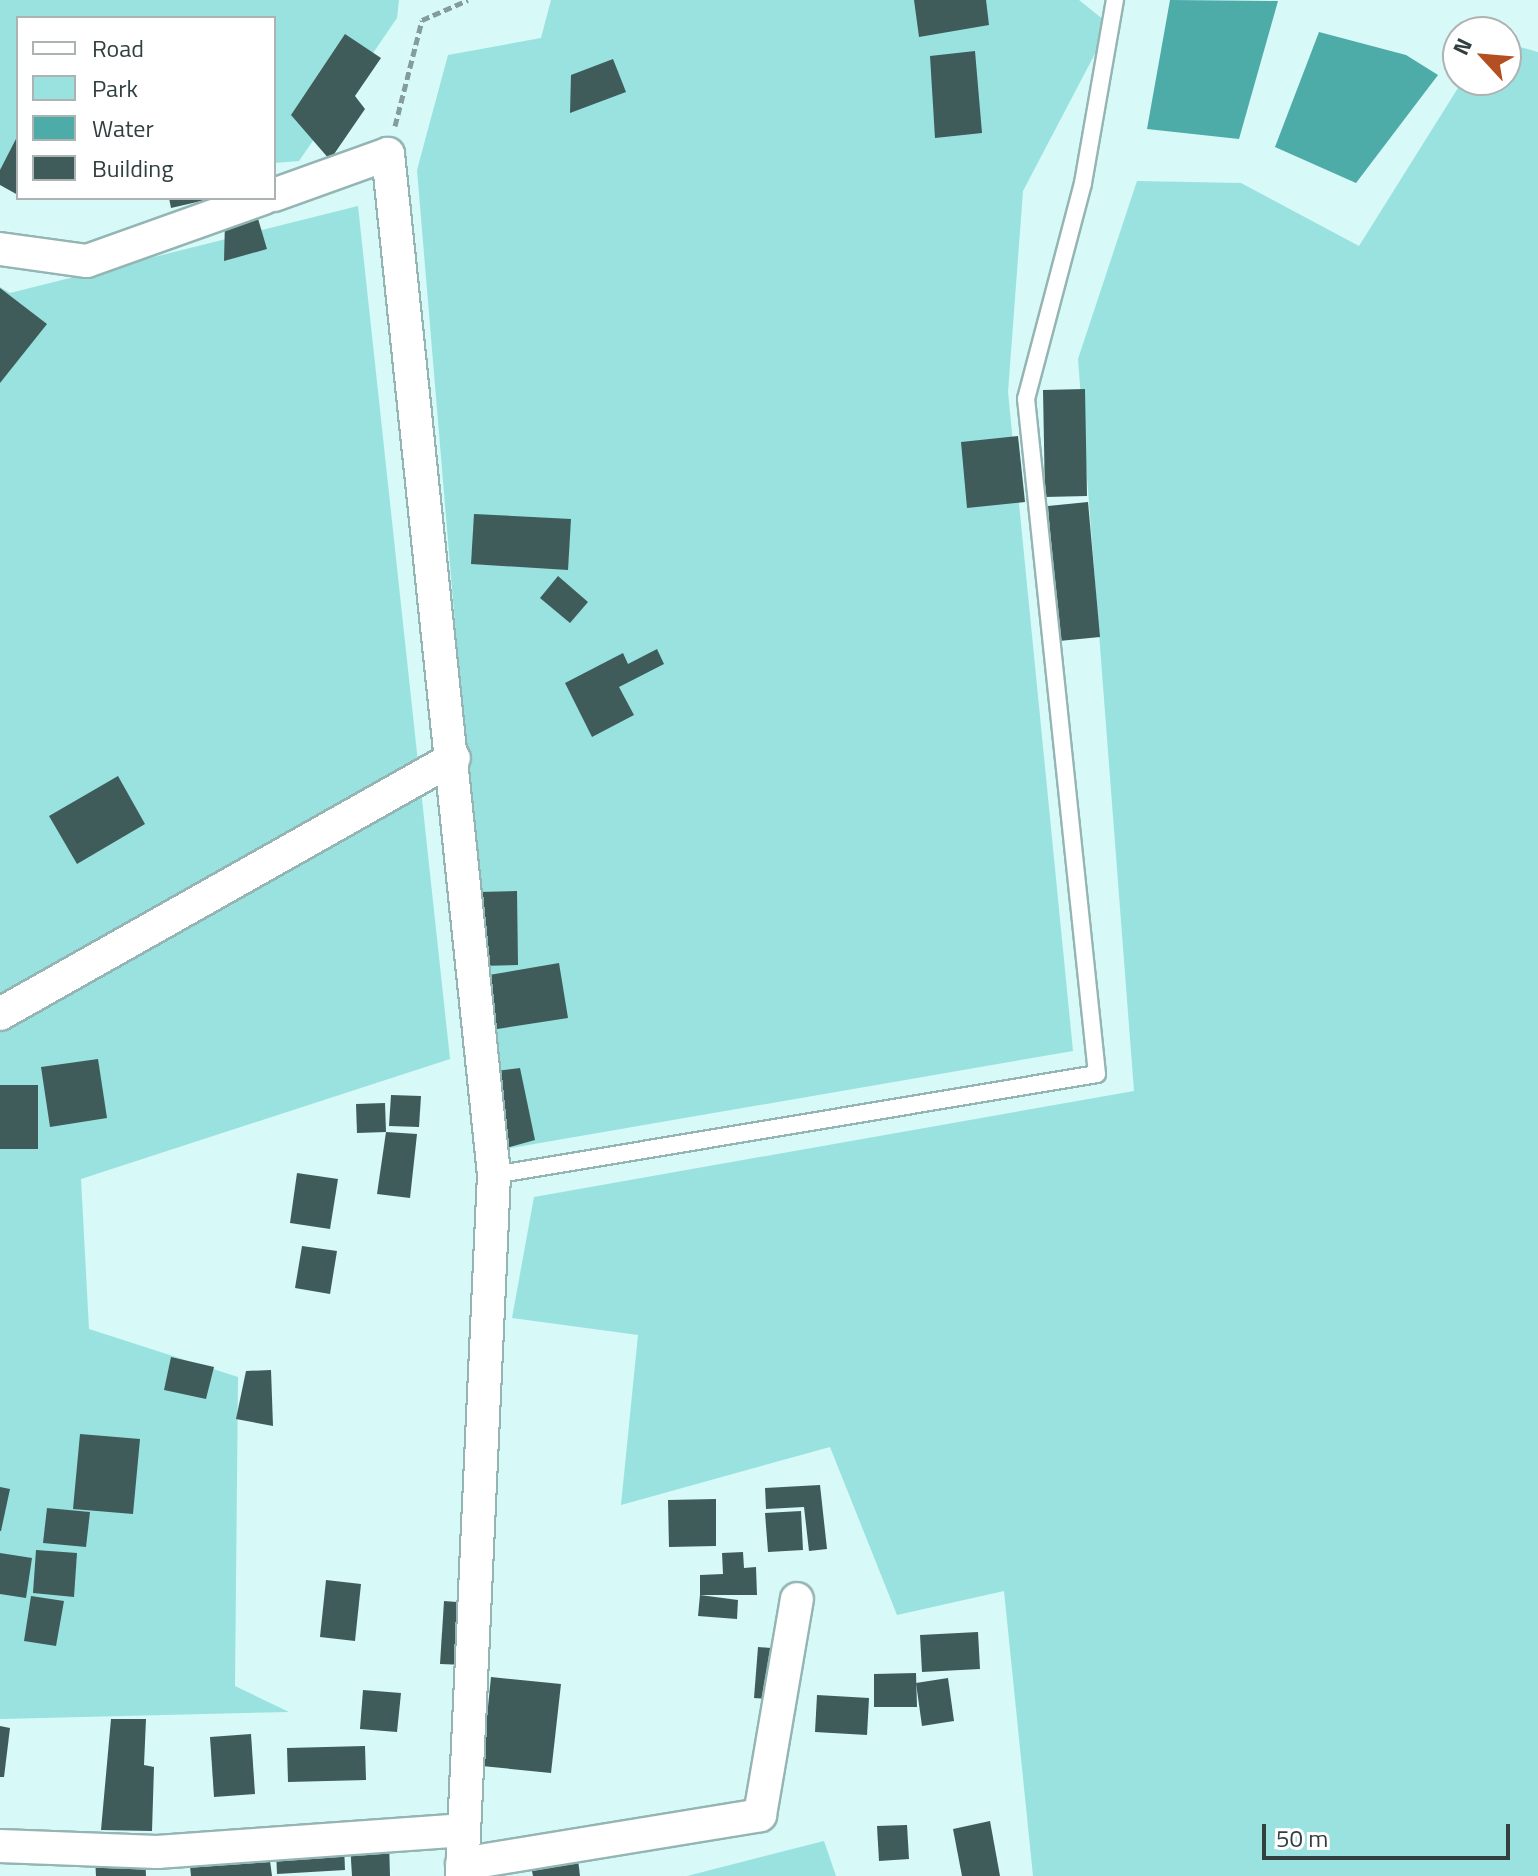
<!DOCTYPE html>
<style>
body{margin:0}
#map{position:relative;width:1538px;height:1876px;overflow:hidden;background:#d7f9f7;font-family:"Titillium Web",sans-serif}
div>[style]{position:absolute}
.green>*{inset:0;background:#99e2df}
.water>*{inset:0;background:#4daba8}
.building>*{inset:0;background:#3f5c5b}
.path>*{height:5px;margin-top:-2.5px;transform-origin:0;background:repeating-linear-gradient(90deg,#849c9b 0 8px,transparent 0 12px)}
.roads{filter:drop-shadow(2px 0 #94b5b3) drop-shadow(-2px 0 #94b5b3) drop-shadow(0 2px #94b5b3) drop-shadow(0 -2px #94b5b3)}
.service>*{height:16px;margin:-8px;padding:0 8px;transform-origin:8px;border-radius:8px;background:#fff}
.minor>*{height:32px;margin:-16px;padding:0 16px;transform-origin:16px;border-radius:16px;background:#fff}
span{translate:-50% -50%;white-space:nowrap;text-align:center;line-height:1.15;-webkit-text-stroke:8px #fff;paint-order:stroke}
.legend{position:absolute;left:16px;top:16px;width:260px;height:184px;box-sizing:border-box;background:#fff;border:2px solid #adb2b2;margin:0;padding:10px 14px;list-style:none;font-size:24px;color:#323f3f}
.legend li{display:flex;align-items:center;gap:16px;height:40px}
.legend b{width:40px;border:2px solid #adb2b2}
.north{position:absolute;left:1442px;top:16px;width:80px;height:80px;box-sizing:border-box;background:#fff;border:2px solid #adb2b2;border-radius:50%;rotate:296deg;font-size:22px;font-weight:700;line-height:32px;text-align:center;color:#323f3f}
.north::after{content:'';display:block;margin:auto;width:28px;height:36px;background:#b44f21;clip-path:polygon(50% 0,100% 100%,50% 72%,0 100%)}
.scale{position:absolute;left:1262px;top:1824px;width:248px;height:36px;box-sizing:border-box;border:4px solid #323f3f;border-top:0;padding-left:10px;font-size:24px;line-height:28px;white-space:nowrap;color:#323f3f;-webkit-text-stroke:6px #fff;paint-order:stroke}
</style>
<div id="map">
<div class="green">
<div style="clip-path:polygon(0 0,399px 0,397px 18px,299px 161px,274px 163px,274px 18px,18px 18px,18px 183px,0 184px)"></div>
<div style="clip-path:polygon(551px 0,1079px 0,1110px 25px,1023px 191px,1008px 392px,1073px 1051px,499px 1150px,417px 170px,448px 55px,541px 38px)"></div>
<div style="clip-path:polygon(1506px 43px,1538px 52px,1538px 1876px,1033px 1876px,1004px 1591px,897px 1615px,830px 1447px,621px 1505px,638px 1335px,512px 1318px,534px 1197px,1134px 1091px,1078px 359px,1137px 181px,1241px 183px,1359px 246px,1463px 80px,1506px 80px)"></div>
<div style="clip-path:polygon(358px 206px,450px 1059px,81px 1179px,89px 1329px,238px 1377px,235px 1686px,289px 1712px,0 1719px,0 287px,10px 293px)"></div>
<div style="clip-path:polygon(824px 1841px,836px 1876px,687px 1876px)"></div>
</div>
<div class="water">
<div style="clip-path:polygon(1170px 0,1278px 1px,1239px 139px,1147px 129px)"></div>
<div style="clip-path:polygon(1319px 32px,1406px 55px,1438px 75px,1356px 183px,1275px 147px)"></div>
</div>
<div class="building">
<div style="clip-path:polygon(914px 0,986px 0,989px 25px,919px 37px)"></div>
<div style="clip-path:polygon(345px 34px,381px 58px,355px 96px,365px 109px,330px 160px,291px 115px)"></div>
<div style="clip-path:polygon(975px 51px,982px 133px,935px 138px,930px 56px)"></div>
<div style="clip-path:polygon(613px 59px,626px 92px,570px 113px,571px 75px)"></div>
<div style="clip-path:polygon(18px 135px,18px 195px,0 185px,0 170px)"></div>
<div style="clip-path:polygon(169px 198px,210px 198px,210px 199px,171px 208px)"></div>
<div style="clip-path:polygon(256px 212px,267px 249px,224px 261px,225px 221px)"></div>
<div style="clip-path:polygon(0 288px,47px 324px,0 383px)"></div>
<div style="clip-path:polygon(1085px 389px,1087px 496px,1045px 497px,1043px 390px)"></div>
<div style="clip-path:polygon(1018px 436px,1025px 502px,967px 508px,961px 442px)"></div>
<div style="clip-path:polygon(1088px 502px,1100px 637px,1059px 641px,1048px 506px)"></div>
<div style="clip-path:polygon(474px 514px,571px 519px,568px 570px,471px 564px)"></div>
<div style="clip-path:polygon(558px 576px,588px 602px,570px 623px,540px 598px)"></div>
<div style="clip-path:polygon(657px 649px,664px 664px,619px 687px,634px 715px,592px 737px,565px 683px,623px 653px,628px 664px)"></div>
<div style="clip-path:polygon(118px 776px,145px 824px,77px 864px,49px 816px)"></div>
<div style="clip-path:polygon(517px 891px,518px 965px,479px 966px,478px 892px)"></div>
<div style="clip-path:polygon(559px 963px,568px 1018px,491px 1030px,483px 976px)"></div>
<div style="clip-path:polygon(98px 1059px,107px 1118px,50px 1127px,41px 1067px)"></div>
<div style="clip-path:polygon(520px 1068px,535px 1140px,499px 1150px,489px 1072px)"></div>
<div style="clip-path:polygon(0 1085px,38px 1085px,38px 1149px,0 1149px)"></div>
<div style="clip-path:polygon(391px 1095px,421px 1096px,419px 1127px,389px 1126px)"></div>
<div style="clip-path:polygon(385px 1103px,386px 1132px,357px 1133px,356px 1104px)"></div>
<div style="clip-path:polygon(386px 1132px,417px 1134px,410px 1198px,377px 1194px)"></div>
<div style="clip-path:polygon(297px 1173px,338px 1179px,330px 1229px,290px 1223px)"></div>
<div style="clip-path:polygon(302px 1246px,337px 1251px,330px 1294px,295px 1288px)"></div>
<div style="clip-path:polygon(171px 1357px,214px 1367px,206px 1399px,164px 1390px)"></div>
<div style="clip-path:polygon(271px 1370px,273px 1426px,236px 1419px,246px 1371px)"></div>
<div style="clip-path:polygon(80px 1434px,140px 1439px,133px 1514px,73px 1509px)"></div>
<div style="clip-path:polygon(820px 1485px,827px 1549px,809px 1551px,804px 1507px,766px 1509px,765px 1488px)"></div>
<div style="clip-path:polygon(0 1487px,10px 1489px,1px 1531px,0 1531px)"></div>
<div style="clip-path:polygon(716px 1499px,716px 1546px,669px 1547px,668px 1500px)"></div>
<div style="clip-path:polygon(47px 1508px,90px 1512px,86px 1547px,43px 1543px)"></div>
<div style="clip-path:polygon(801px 1511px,803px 1550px,768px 1552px,765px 1513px)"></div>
<div style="clip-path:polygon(36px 1550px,77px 1553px,74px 1597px,33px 1593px)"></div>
<div style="clip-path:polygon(743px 1552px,744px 1568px,756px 1567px,757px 1595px,700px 1595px,700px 1575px,723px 1574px,722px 1553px)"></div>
<div style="clip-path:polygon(0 1553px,32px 1558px,26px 1598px,0 1594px)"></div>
<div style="clip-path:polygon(326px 1580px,361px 1584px,355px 1641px,320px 1637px)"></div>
<div style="clip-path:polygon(700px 1595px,738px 1600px,737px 1619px,698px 1616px)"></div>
<div style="clip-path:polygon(31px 1596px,64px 1601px,56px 1646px,24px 1641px)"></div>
<div style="clip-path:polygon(444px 1601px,470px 1603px,466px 1665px,440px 1664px)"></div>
<div style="clip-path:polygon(978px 1632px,980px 1669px,922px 1672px,920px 1635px)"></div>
<div style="clip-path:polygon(758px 1647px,783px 1649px,778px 1700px,754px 1698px)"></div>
<div style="clip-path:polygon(916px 1673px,917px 1707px,874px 1707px,874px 1674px)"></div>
<div style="clip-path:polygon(491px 1677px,561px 1684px,551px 1773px,482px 1766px)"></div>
<div style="clip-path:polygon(948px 1678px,954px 1721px,922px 1726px,916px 1683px)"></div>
<div style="clip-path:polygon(363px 1690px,401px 1693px,397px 1732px,360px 1729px)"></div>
<div style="clip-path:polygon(817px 1695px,869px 1698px,867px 1735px,815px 1732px)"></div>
<div style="clip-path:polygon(111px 1719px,146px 1719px,144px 1765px,154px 1767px,152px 1831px,101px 1830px)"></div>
<div style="clip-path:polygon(0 1726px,10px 1728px,4px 1777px,0 1777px)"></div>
<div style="clip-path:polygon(251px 1734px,255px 1794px,214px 1797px,210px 1737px)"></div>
<div style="clip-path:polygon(365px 1746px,366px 1780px,288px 1782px,287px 1748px)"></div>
<div style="clip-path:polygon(990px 1821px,1000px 1876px,962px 1876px,953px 1829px)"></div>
<div style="clip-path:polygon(907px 1825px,909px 1859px,879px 1861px,877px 1826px)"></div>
<div style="clip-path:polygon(389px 1841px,390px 1876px,352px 1876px,350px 1843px)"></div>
<div style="clip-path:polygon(344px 1845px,345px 1870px,277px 1874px,276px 1849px)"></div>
<div style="clip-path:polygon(268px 1846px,272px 1876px,191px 1876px,189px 1855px)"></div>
<div style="clip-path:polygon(145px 1856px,146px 1876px,96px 1876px,95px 1858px)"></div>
<div style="clip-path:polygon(578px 1859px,580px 1876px,533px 1876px,531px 1866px)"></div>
</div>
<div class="path">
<div style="left:395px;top:126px;width:109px;rotate:-75.7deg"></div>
<div style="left:422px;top:20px;width:50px;rotate:-23.5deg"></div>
</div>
<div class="roads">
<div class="service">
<div style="left:494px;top:1175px;width:611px;rotate:-9.51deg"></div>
<div style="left:1097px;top:1074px;width:679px;rotate:-96deg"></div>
<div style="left:1026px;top:399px;width:223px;rotate:-75.2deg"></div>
<div style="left:1083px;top:183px;width:186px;rotate:-80.1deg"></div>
</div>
<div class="minor">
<div style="left:274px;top:195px;width:121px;rotate:-19.8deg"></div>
<div style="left:388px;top:154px;width:1026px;rotate:84.07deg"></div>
<div style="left:494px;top:1175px;width:702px;rotate:92.61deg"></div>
<div style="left:0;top:249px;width:88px;rotate:7.9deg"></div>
<div style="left:87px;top:261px;width:188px;rotate:-19.6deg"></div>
<div style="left:0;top:1014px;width:521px;rotate:-29.42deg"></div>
<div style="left:0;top:1846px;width:157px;rotate:2.2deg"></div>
<div style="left:157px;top:1852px;width:305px;rotate:-4.1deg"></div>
<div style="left:462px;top:1864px;width:302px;rotate:-9.3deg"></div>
<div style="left:760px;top:1815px;width:219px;rotate:-80.3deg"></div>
</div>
</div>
<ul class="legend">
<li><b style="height:10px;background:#fff"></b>Road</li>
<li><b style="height:22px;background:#99e2df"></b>Park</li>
<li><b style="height:22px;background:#4daba8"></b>Water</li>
<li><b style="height:22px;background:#3f5c5b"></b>Building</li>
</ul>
<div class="north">N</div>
<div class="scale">50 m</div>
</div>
